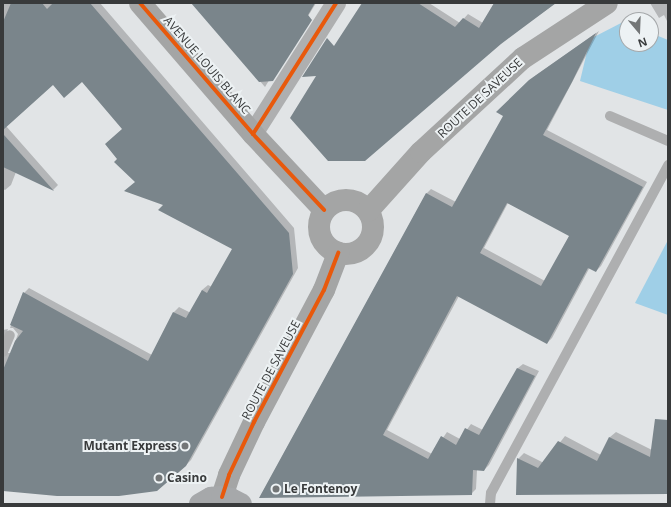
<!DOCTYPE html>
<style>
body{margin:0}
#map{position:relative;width:671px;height:507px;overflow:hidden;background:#e1e4e6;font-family:"Open Sans",sans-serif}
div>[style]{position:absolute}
.green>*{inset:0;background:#9fcfe7}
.shadow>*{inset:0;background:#0003}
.building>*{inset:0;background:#7a858b}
.lane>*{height:10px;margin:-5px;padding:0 5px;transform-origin:5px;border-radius:5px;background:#aeafb0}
.street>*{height:20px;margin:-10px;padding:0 10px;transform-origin:10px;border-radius:10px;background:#aeafb0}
.secondary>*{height:22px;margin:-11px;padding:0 11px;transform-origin:11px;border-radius:11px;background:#a4a5a5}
.secondary>.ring{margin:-11px;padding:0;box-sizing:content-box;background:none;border:22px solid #a4a5a5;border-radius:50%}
.primary>*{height:22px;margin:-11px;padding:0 11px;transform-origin:11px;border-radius:11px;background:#a6a8aa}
.cycleway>*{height:4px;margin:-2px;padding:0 2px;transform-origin:2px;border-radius:2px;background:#e8590c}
.dots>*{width:11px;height:11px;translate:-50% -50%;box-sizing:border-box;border:2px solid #edf2f4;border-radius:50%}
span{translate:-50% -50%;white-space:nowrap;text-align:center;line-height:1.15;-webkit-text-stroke:4px #edf2f4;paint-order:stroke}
.street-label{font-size:12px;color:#383a3b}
.poi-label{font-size:12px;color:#383a3b;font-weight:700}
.right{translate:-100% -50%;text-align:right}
.left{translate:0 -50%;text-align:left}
.frame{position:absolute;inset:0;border:4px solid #383a3b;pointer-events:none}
.north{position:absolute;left:619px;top:12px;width:40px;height:40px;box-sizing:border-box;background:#edf2f4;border:1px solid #a5a8aa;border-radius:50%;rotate:161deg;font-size:11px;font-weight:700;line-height:16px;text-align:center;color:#383a3b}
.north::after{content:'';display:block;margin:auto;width:14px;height:18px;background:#737677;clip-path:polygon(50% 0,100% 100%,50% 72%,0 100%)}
</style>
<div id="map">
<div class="green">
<div style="clip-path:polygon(623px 22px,627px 23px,627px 44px,651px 44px,651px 33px,668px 40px,668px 110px,580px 81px,590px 39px)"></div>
<div style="clip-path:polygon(668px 240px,668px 315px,635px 303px)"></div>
</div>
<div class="shadow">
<div style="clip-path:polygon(3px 3px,100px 3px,294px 228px,298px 268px,191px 460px,185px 466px,3px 488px,3px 349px,7px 353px,11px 353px,18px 334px,13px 328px,10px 328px,24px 293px,29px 288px,152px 355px,174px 312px,179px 307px,191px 313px,202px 290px,208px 285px,212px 287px,234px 248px,164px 205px,136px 182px,118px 159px,123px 129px,82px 81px,53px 84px,6px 126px,58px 185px,53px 190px,16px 172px,11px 185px,5px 190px,3px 189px)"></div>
<div style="clip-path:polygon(193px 3px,316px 3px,265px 87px)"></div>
<div style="clip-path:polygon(362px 3px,429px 3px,460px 23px,468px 14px,483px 23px,495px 3px,556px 3px,500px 43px)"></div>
<div style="clip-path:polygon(650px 3px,668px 3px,668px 23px,664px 15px,659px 18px)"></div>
<div style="clip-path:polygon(evenodd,599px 31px,547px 130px,647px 182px,601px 266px,596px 271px,590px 267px,552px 338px,547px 343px,459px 296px,387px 430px,432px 454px,447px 432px,460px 439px,471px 424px,483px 430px,518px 368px,523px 364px,539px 371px,489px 465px,484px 470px,477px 470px,476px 489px,471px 494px,260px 497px,426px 194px,431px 189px,456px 202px,535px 76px,599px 31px,508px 203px,570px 235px,545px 281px,484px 248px,508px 203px)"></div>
<div style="clip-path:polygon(8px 329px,3px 343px,3px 330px)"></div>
<div style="clip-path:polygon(616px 432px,668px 458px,517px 494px,518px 459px,524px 453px,544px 463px,565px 436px,601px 455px,610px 437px)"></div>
</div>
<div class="building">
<div style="clip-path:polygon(11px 3px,42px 3px,47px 9px,53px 3px,90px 3px,289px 233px,293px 274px,186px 466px,157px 491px,119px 496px,57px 496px,3px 491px,3px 370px,15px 341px,23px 331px,10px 325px,23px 292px,148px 361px,173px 312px,186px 318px,202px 290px,207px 293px,232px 249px,158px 210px,163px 205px,124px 191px,135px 182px,114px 162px,117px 159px,105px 144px,122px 129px,82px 82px,64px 98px,53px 85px,3px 130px,3px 22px)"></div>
<div style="clip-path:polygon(191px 3px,315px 3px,308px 15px,312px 20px,273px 81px,259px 82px)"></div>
<div style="clip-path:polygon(362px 3px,418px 3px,455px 27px,463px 18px,479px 28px,494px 3px,556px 3px,501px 44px,365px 161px,328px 161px,290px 118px,316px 76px,302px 77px,327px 38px,334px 46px)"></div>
<div style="clip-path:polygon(evenodd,596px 33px,572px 82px,543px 135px,643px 187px,596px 272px,588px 268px,547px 344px,457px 296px,383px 435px,428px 459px,441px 436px,456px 445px,465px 428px,479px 435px,517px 368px,535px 376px,484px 471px,473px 470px,472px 495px,259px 498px,426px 193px,452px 207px,503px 116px,496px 112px,529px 80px,596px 33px,507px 203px,569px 236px,541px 286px,480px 253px,507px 203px)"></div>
<div style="clip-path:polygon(4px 135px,54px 191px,3px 167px)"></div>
<div style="clip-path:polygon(655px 419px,668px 420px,668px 494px,516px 495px,517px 458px,538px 468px,558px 441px,597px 461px,609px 437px,650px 457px)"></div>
</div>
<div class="lane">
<div style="left:610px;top:116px;width:63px;rotate:23.3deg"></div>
<div style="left:3px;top:352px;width:18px;rotate:-68deg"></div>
<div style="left:490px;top:504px;width:11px;rotate:-85deg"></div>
<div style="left:491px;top:493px;width:373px;rotate:-61.6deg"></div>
</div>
<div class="street">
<div style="left:253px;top:134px;width:155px;rotate:-57.6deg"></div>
</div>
<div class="secondary">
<div style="left:140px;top:3px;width:173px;rotate:49.2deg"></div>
<div style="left:253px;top:134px;width:104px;rotate:46.9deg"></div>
<div class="ring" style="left:319px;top:200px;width:32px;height:32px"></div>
<div style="left:368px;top:211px;width:79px;rotate:-48.1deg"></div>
<div style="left:421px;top:152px;width:139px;rotate:-42.7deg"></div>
<div style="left:523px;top:58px;width:100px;rotate:-33.2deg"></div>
<div style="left:222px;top:497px;width:23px;rotate:-72deg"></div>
<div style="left:229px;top:475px;width:59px;rotate:-64.7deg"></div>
<div style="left:254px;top:422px;width:149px;rotate:-62.1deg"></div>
<div style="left:324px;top:290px;width:40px;rotate:-69deg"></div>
</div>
<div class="primary">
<div style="left:200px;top:504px;width:13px;rotate:-29deg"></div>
<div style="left:211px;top:498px;width:11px;rotate:-5deg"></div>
<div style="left:222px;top:497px;width:9px;rotate:13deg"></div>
<div style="left:231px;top:499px;width:11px;rotate:27deg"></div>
</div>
<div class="cycleway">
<div style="left:140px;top:3px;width:173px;rotate:49.2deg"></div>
<div style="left:253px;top:134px;width:104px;rotate:46.9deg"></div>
<div style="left:253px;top:134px;width:155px;rotate:-57.6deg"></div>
<div style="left:222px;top:497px;width:23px;rotate:-72deg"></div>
<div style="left:229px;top:475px;width:59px;rotate:-64.7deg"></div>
<div style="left:254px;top:422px;width:149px;rotate:-62.1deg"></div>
<div style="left:324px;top:290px;width:40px;rotate:-69deg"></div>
</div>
<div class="dots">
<div style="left:185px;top:446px;background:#737677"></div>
<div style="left:159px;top:478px;background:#737677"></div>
<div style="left:276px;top:489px;background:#737677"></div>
</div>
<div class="street-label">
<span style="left:207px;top:65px;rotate:49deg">AVENUE LOUIS BLANC</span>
<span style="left:480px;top:98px;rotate:-43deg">ROUTE DE SAVEUSE</span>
<span style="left:271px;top:370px;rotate:-62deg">ROUTE DE SAVEUSE</span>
</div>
<div class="poi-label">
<span class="right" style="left:177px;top:446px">Mutant Express</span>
<span class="left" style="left:167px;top:478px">Casino</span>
<span class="left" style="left:284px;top:489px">Le Fontenoy</span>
</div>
<div class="frame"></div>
<div class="north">N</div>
</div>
